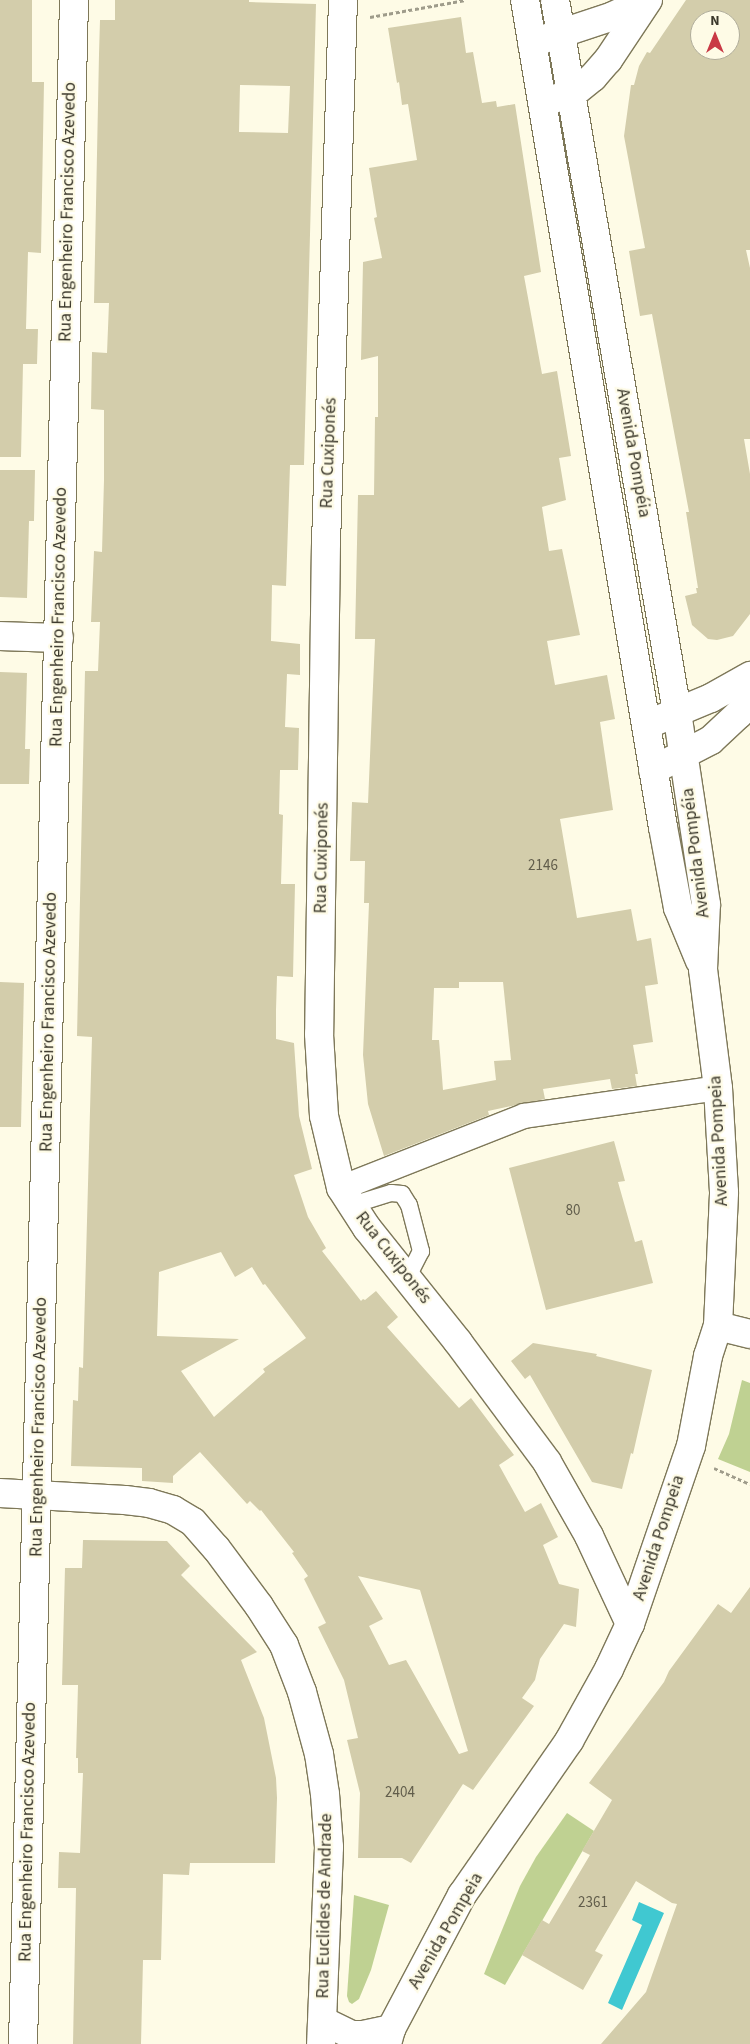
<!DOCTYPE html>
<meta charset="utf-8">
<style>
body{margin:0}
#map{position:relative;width:750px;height:2044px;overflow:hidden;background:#fefbe6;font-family:"Source Sans 3",sans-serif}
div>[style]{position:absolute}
.green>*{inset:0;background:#bfd192}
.water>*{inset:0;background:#40c8d1}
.building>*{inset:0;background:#d3cdab}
.path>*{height:3px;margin-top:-1.5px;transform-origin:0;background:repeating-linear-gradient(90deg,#9f9c8b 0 4px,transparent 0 6.5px)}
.roads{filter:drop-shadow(1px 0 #7e7859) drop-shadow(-1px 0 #7e7859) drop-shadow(0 1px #7e7859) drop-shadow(0 -1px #7e7859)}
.service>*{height:16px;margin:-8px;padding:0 8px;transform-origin:8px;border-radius:8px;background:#fff}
.pedestrian>*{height:24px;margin:-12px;padding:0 12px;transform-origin:12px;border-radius:12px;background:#fff}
.minor>*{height:28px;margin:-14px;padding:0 14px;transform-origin:14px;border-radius:14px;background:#fff}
.secondary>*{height:28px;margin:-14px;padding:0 14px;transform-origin:14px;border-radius:14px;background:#fff}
span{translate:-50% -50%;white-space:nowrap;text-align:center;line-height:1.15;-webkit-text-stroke:4.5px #fefbe6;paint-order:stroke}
.number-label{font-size:15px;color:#615d4b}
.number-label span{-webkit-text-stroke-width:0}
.street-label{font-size:18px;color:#3b382b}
.north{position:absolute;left:690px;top:10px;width:50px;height:50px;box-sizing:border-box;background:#fefbe6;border:1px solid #b0ad9b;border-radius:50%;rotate:0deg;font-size:14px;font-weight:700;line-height:20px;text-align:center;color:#3b382b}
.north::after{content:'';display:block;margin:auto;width:18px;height:22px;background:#c93945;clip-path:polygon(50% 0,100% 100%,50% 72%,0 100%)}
</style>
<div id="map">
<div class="green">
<div style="clip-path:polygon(742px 1380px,750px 1383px,750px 1472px,718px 1459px,729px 1434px)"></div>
<div style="clip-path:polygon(567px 1813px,594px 1831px,505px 1985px,484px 1974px,520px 1886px,536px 1857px)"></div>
<div style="clip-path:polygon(354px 1895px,389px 1905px,371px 1970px,359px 1999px,352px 2004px,349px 2002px,347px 1996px)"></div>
</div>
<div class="water">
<div style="clip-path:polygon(639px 1902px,664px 1913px,622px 2010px,608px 2003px,642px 1925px,632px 1920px)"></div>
</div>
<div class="building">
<div style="clip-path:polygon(0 0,32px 0,32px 82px,44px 82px,41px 253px,28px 252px,26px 329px,38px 329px,37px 364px,23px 364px,21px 457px,0 457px)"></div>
<div style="clip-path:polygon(evenodd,115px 0,249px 0,249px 2px,316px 4px,304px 465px,290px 465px,286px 586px,272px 585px,271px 641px,300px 644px,300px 675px,287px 674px,285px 727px,299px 728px,298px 770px,280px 770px,279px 814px,283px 815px,281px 884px,295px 884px,293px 977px,277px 976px,276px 1010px,276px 1039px,294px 1043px,299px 1116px,312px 1169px,294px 1175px,308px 1217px,326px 1248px,322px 1251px,361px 1301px,363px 1299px,365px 1300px,376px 1291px,398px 1317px,387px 1327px,459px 1408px,471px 1398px,514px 1455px,499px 1465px,525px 1512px,541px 1503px,558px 1537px,543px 1545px,559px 1584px,579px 1589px,576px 1627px,564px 1624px,540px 1659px,535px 1680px,522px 1698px,534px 1706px,473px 1790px,463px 1784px,411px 1863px,402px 1858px,358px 1858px,360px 1793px,347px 1740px,358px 1738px,344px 1680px,318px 1627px,326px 1623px,304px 1579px,308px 1576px,292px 1553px,294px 1552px,261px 1510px,260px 1511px,250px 1501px,247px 1504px,200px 1452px,173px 1476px,173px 1483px,142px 1481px,142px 1468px,71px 1466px,73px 1400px,78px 1401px,79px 1367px,83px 1368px,92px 1037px,77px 1036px,85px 671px,98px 671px,100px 622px,91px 622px,94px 551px,102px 552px,104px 480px,104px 410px,91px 409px,92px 352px,107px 353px,109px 303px,94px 303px,99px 54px,100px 20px,115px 20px,115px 0,240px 85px,290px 86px,288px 133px,239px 132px,240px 85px,115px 0,221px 1252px,235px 1277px,252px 1267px,263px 1285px,265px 1284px,306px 1338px,263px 1369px,265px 1372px,214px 1417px,181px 1371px,239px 1339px,157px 1336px,159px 1272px,221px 1252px,115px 0,358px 1576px,420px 1590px,468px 1751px,459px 1754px,406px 1660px,389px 1665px,369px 1626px,383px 1619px,358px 1576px)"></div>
<div style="clip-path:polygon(evenodd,686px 0,750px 0,750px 250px,746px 250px,750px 268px,750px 439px,744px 439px,750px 474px,750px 614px,733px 636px,717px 640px,708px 639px,692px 625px,685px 596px,697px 593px,696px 588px,698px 588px,686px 512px,689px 512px,652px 314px,640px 316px,629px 251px,645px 248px,624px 136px,631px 85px,634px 85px,639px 66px,647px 52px,650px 53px,686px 0,700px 20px,730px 20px,730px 50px,700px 50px,700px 20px)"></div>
<div style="clip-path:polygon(evenodd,461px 17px,466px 53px,473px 52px,482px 103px,496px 101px,497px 107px,515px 104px,541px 272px,524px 276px,542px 374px,557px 371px,571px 456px,559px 458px,566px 500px,542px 507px,549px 551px,562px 549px,580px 635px,547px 641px,555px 685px,607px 675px,615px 719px,600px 722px,613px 810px,560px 819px,577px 918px,631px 909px,637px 941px,651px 938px,658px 984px,645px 986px,653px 1042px,633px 1045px,638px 1074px,635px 1074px,637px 1086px,612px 1089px,610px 1079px,543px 1089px,545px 1099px,488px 1111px,489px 1115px,384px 1156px,368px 1104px,363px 1055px,369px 903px,364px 903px,365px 861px,350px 861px,352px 802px,368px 803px,375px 639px,355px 639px,358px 495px,374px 495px,375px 417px,378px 417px,378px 356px,361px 360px,363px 262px,382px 258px,374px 218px,377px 217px,369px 168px,417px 160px,408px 104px,402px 105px,399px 82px,397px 83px,388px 28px,461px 17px,459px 982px,503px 982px,511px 1060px,494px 1061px,496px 1080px,443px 1090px,439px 1040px,432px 1040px,434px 988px,459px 988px,459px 982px)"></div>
<div style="clip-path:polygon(0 470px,35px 470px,34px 521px,29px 521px,27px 598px,0 597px)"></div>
<div style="clip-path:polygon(0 672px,27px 673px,25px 749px,30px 749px,29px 784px,0 784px)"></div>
<div style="clip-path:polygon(0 982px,24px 983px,21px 1127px,0 1127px)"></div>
<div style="clip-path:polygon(614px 1141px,625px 1181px,618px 1182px,635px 1242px,642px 1240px,653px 1283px,546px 1310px,509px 1168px)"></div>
<div style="clip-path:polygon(533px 1343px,597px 1354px,596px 1356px,652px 1370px,633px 1454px,631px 1453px,622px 1489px,592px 1482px,530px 1375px,525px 1379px,511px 1361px)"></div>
<div style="clip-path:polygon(83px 1540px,167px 1541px,190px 1566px,181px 1575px,257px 1652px,241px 1660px,264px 1718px,276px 1778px,277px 1798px,275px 1863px,190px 1863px,189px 1875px,163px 1874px,161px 1960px,143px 1960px,141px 2044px,73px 2044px,76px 1888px,58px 1888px,59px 1852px,80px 1853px,83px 1773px,78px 1773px,78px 1758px,76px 1758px,78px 1685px,62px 1685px,65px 1568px,82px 1568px)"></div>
<div style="clip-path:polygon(750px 1587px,750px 2044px,601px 2044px,646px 1992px,677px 1904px,672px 1903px,636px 1881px,595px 1951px,603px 1955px,583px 1990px,522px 1955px,542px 1920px,549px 1924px,590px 1855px,582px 1851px,612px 1800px,589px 1783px,664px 1682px,669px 1671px,718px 1604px,731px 1613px)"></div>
</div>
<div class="path">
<div style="left:370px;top:17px;width:97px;rotate:-10.1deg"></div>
<div style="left:714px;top:1468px;width:39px;rotate:24deg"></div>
</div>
<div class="roads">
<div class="service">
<div style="left:352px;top:1205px;width:41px;rotate:-17.1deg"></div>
<div style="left:391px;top:1193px;width:11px;rotate:5deg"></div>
<div style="left:402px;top:1194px;width:13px;rotate:58deg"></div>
<div style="left:409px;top:1205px;width:48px;rotate:75.4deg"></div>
<div style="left:421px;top:1251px;width:31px;rotate:117deg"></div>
</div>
<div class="pedestrian">
<div style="left:341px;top:1188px;width:197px;rotate:-21.5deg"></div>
<div style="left:524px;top:1116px;width:196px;rotate:-8.2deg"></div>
</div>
<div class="minor">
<div style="left:343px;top:0;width:543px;rotate:91.79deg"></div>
<div style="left:326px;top:543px;width:491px;rotate:90.8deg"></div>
<div style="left:319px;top:1034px;width:82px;rotate:86.5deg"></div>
<div style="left:324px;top:1116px;width:74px;rotate:76.7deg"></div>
<div style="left:341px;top:1188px;width:48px;rotate:57deg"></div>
<div style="left:367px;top:1228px;width:146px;rotate:51.4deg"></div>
<div style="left:458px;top:1342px;width:149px;rotate:53.4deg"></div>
<div style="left:547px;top:1462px;width:85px;rotate:60.4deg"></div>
<div style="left:589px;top:1536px;width:97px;rotate:65deg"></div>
<div style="left:532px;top:43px;width:85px;rotate:-18.4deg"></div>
<div style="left:613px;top:16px;width:38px;rotate:-25deg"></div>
<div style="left:542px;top:102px;width:31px;rotate:-15deg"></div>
<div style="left:572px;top:94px;width:27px;rotate:-39deg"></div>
<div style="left:593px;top:77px;width:23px;rotate:-49deg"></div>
<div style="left:608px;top:60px;width:72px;rotate:-56.3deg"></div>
<div style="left:0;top:636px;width:59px;rotate:1.9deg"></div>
<div style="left:646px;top:725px;width:70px;rotate:-22.6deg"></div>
<div style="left:711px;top:698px;width:45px;rotate:-29.4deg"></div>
<div style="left:653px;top:770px;width:65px;rotate:-27.3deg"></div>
<div style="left:711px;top:740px;width:38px;rotate:-43deg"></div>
<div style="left:739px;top:714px;width:19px;rotate:-54deg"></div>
<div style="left:718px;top:1326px;width:33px;rotate:14deg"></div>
<div style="left:0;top:1493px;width:125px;rotate:3.2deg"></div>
<div style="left:125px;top:1500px;width:24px;rotate:7deg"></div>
<div style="left:149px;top:1503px;width:25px;rotate:16deg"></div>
<div style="left:173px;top:1510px;width:23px;rotate:31deg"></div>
<div style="left:193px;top:1522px;width:35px;rotate:49deg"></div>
<div style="left:216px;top:1548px;width:72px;rotate:53.4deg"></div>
<div style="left:259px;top:1606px;width:46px;rotate:57.3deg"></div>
<div style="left:284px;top:1645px;width:50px;rotate:69deg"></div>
<div style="left:302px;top:1692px;width:64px;rotate:74.7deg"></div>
<div style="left:319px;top:1754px;width:40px;rotate:81.5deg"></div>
<div style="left:325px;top:1794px;width:53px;rotate:85.7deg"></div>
<div style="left:329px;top:1847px;width:197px;rotate:92.3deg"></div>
<div style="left:23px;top:2044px;width:2045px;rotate:-88.57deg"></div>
</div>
<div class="secondary">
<div style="left:525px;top:0;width:838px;rotate:80.53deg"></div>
<div style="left:663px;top:827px;width:82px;rotate:79.5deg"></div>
<div style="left:678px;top:908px;width:57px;rotate:67.5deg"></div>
<div style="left:323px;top:2021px;width:32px;rotate:26deg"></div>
<div style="left:352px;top:2035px;width:11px"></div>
<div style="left:363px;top:2035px;width:29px;rotate:-12deg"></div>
<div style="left:387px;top:2044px;width:16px;rotate:-75deg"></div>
<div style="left:391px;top:2029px;width:152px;rotate:-62.1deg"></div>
<div style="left:462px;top:1895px;width:188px;rotate:-55.2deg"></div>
<div style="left:569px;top:1741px;width:82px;rotate:-60.9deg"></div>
<div style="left:609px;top:1669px;width:50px;rotate:-65deg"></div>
<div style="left:630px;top:1624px;width:188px;rotate:-71.1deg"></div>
<div style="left:691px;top:1446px;width:92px;rotate:-79.3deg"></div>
<div style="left:708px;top:1356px;width:32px;rotate:-72deg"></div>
<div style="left:718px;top:1326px;width:134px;rotate:-87.4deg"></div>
<div style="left:724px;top:1192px;width:104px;rotate:-93.3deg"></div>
<div style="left:718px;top:1088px;width:120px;rotate:-97.2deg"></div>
<div style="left:703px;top:969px;width:65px;rotate:-87.4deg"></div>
<div style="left:706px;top:904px;width:194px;rotate:-98.6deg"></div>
<div style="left:677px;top:712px;width:722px;rotate:-99.72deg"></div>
</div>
</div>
<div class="number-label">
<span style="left:543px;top:866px">2146</span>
<span style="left:573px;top:1211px">80</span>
<span style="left:400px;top:1793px">2404</span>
<span style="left:593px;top:1903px">2361</span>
</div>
<div class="street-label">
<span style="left:68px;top:212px;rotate:-89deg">Rua Engenheiro Francisco Azevedo</span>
<span style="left:329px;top:453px;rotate:-88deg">Rua Cuxiponés</span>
<span style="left:633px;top:453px;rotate:80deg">Avenida Pompéia</span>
<span style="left:59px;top:617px;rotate:-89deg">Rua Engenheiro Francisco Azevedo</span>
<span style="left:696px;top:853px;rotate:-97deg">Avenida Pompéia</span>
<span style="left:322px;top:858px;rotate:-89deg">Rua Cuxiponés</span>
<span style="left:49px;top:1022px;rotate:-89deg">Rua Engenheiro Francisco Azevedo</span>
<span style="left:719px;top:1141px;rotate:-93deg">Avenida Pompeia</span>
<span style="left:393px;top:1258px;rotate:52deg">Rua Cuxiponés</span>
<span style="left:39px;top:1427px;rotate:-89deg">Rua Engenheiro Francisco Azevedo</span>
<span style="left:659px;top:1538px;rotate:-72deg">Avenida Pompeia</span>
<span style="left:28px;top:1832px;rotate:-89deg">Rua Engenheiro Francisco Azevedo</span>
<span style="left:325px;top:1906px;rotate:-89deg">Rua Euclides de Andrade</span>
<span style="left:446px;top:1931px;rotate:-60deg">Avenida Pompeia</span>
</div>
<div class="north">N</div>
</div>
